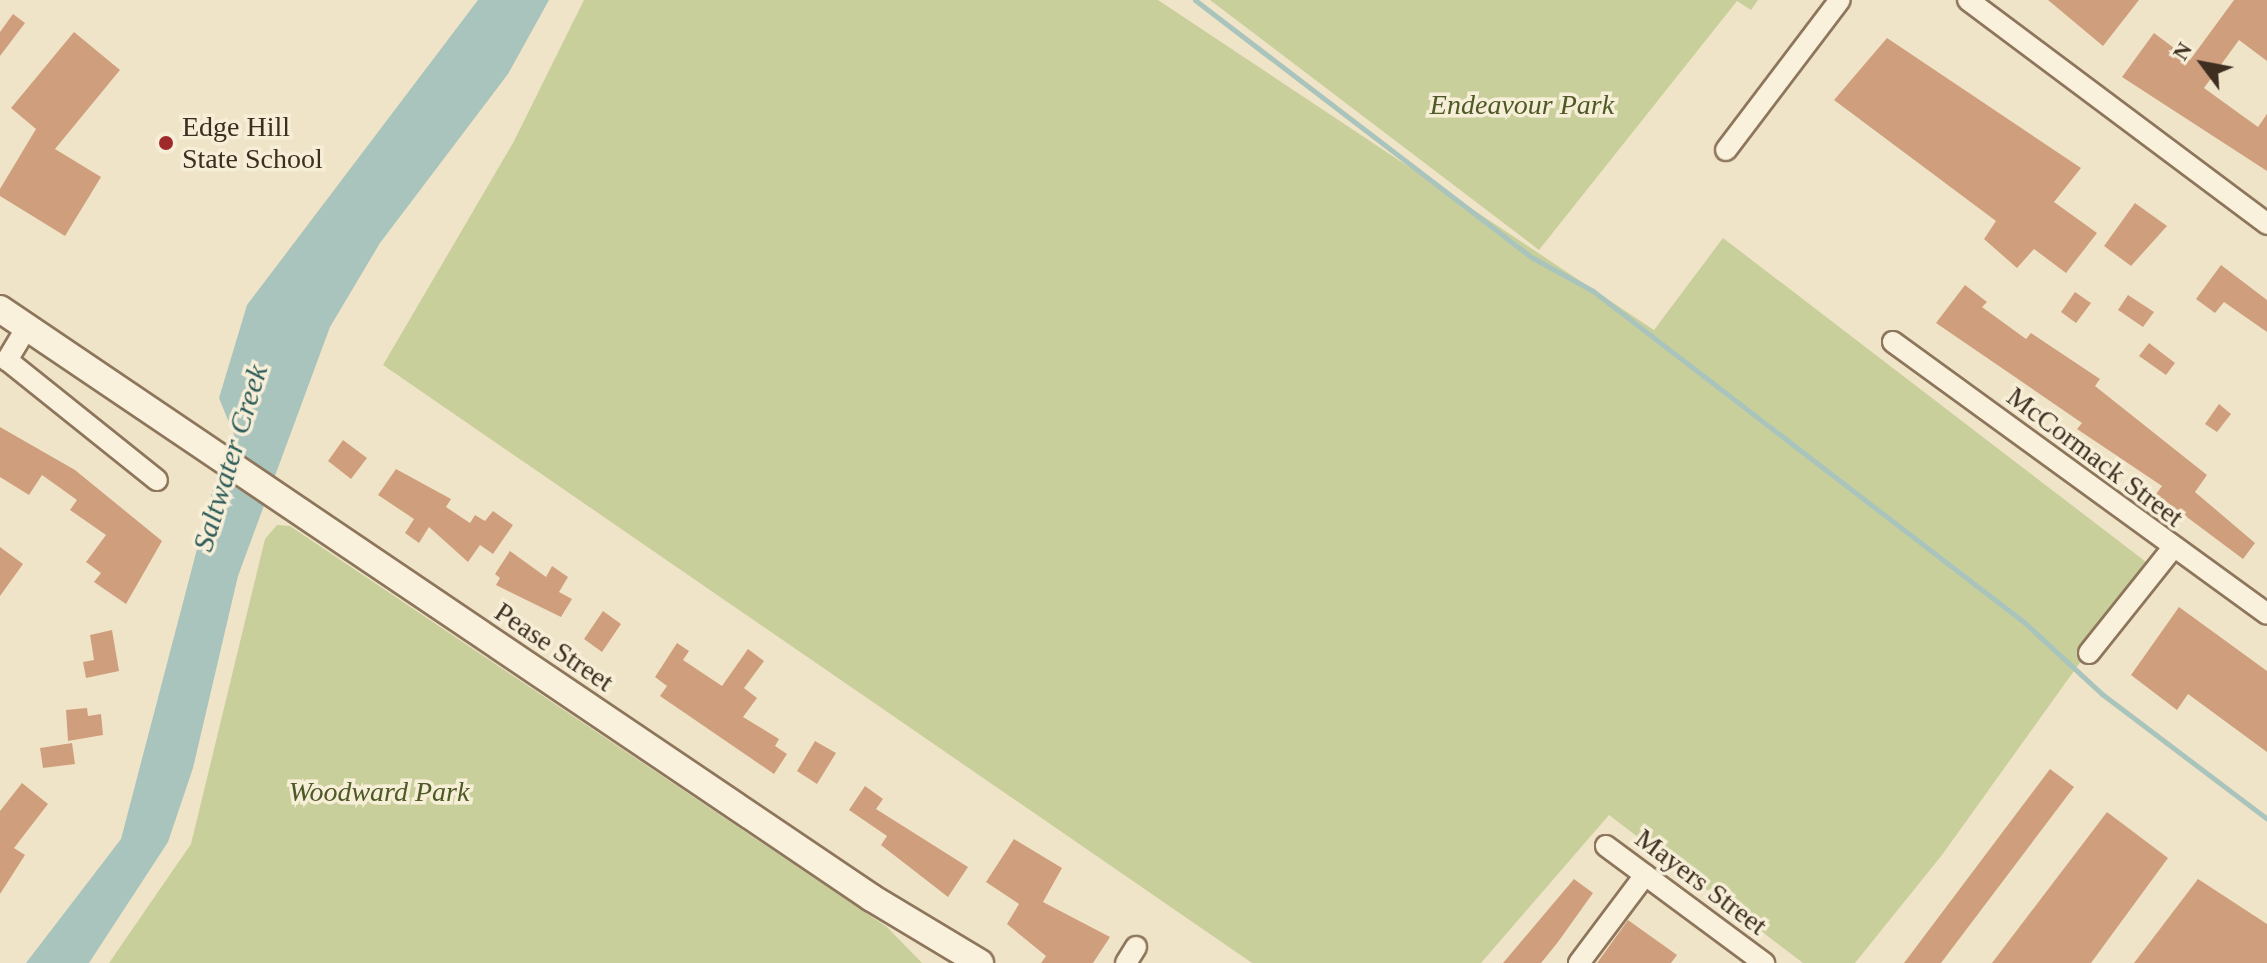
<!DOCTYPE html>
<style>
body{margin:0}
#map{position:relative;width:2267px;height:963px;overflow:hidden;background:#f0e4c8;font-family:Georgia,serif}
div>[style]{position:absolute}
.green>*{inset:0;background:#c9cf9b}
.water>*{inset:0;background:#a9c4bc}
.stream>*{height:5px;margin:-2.5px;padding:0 2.5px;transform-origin:2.5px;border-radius:2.5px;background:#a9c4bc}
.building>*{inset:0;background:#cf9f7d}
.roads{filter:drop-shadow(2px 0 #8d765c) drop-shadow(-2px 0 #8d765c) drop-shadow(0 2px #8d765c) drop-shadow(0 -2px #8d765c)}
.minor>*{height:20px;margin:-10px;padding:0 10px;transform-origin:10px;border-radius:10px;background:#faf1dc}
.tertiary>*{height:26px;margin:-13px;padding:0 13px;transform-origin:13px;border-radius:13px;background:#faf1dc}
.dots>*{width:22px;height:22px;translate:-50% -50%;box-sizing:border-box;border:4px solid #f7eed8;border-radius:50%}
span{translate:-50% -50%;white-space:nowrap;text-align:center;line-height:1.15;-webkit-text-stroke:7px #f7eed8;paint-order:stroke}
.park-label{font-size:28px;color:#4d5a26;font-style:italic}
.poi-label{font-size:28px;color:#3d2e20}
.left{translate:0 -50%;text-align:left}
.street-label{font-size:28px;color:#3d2e20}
.water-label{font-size:30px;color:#2f5d5a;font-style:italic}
.north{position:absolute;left:2163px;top:24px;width:80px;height:80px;-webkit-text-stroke:6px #f7eed8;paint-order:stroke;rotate:302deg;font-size:22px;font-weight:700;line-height:32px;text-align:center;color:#3d2e20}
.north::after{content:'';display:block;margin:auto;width:28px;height:36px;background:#3d2e20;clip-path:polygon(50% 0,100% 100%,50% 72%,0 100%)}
</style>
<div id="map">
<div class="green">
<div style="clip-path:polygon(584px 0,1158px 0,1654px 330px,1723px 238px,2150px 565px,1942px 855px,1855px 963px,1803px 963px,1609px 815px,1481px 963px,1252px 963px,383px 365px,513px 143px)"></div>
<div style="clip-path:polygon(1210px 0,1758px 0,1751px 10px,1737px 1px,1539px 250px)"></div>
<div style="clip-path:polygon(277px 525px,290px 526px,887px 927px,922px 963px,109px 963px,191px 844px,265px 539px)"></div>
</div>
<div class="water">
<div style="clip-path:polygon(478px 0,549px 0,508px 74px,380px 243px,330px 327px,238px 576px,193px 768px,168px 842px,89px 963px,26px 963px,121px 839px,213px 488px,239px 447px,219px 398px,247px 305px)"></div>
</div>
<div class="stream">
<div style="left:1195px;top:0;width:425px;rotate:37.4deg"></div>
<div style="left:1533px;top:258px;width:68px;rotate:28.8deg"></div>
<div style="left:1593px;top:291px;width:545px;rotate:37.54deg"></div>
<div style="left:2025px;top:623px;width:105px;rotate:42.7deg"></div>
<div style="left:2102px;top:694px;width:207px;rotate:37.1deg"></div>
</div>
<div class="building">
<div style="clip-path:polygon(2048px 0,2139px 0,2103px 46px)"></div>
<div style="clip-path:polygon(2234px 0,2267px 0,2267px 61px,2239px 40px,2204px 88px,2258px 127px,2267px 114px,2267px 171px,2122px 77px,2154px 33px,2190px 60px)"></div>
<div style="clip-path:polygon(13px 14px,25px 23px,0 56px,0 32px)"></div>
<div style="clip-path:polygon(74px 32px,120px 70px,55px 149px,101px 177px,65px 236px,0 196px,0 189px,36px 129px,11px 108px)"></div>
<div style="clip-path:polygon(1887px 38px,2081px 168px,2054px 202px,2097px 233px,2066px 273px,2034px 249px,2017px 268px,1984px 239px,1996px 221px,1834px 100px)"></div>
<div style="clip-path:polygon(2135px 203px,2167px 226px,2131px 266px,2104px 246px)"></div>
<div style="clip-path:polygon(2221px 265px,2267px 300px,2267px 332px,2224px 302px,2215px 313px,2196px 299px)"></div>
<div style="clip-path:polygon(1965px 285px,1987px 302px,1982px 307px,2026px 339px,2031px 333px,2100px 379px,2095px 386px,2207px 475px,2195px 492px,2255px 543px,2243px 559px,2156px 494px,2162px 486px,2077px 429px,2082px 423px,1936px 323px)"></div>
<div style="clip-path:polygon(2075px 292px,2091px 303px,2076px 323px,2061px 312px)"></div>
<div style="clip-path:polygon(2128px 295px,2154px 312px,2143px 327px,2118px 310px)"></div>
<div style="clip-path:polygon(2149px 343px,2175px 363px,2166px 375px,2139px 356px)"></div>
<div style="clip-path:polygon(2219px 404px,2231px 414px,2217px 432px,2205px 424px)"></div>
<div style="clip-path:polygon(0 427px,75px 470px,162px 541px,126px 604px,94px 582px,101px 573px,86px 562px,106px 535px,70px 510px,77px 500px,42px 475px,29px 495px,0 477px)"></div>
<div style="clip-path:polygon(343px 440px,367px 458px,351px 479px,328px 461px)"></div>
<div style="clip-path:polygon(396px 469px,451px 499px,446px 507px,470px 523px,475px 515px,485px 521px,493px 511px,513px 525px,493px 554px,480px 545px,468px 562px,429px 527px,419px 543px,405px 533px,414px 519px,378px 495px)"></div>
<div style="clip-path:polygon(0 547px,23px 564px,0 596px)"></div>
<div style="clip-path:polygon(510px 551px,546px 577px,552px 566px,568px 577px,559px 592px,572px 599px,561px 617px,496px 585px,500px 578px,495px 574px)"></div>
<div style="clip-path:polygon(2179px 607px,2267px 671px,2267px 752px,2188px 694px,2177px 710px,2131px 675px)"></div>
<div style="clip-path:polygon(603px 611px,621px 624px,602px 652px,584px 639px)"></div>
<div style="clip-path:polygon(112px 630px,119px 671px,86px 678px,83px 662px,94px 660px,90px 635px)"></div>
<div style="clip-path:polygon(677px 643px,689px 651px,683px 660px,722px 686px,748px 649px,764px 661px,744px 688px,757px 698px,743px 717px,779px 739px,775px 746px,787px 754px,774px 774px,660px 696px,667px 686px,655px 677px)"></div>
<div style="clip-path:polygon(87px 708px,88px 716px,101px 714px,103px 735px,68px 741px,66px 710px)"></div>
<div style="clip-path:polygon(815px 741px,836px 753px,817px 784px,797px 771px)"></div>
<div style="clip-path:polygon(72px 743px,75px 764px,43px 768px,40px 748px)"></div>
<div style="clip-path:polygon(2050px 769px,2074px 787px,1941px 963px,1904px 963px)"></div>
<div style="clip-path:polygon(22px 783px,48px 804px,14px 848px,25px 855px,0 894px,0 811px)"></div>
<div style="clip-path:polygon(865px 786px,883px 799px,876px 809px,968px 867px,948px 897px,881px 845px,887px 836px,849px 810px)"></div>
<div style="clip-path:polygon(2107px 812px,2168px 858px,2091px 963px,1992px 963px)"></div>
<div style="clip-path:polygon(1014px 839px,1062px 868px,1043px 902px,1110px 937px,1093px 963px,1041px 963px,1046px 956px,1007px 924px,1019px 904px,986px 882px)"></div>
<div style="clip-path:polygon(1574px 879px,1593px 893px,1558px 942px,1541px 963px,1503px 963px)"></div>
<div style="clip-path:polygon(2198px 879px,2267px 924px,2267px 963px,2134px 963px)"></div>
<div style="clip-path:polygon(1628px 920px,1677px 955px,1671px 963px,1597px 963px)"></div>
</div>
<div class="roads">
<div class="minor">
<div style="left:1968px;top:0;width:374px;rotate:36.8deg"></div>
<div style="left:1726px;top:150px;width:188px;rotate:-52.8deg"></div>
<div style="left:27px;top:327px;width:39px;rotate:121deg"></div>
<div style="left:7px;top:360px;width:192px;rotate:38.7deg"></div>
<div style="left:1893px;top:342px;width:462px;rotate:36deg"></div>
<div style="left:2089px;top:653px;width:133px;rotate:-51.4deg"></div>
<div style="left:1606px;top:846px;width:197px;rotate:36.5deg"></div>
<div style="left:1126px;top:963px;width:19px;rotate:-58deg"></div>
<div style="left:1579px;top:963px;width:110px;rotate:-53.1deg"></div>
</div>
<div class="tertiary">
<div style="left:0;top:309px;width:1052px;rotate:34.04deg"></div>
<div style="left:872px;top:898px;width:126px;rotate:31deg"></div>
</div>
</div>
<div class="dots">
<div style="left:166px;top:143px;background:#9e2a2b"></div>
</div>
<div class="park-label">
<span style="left:1522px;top:105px">Endeavour Park</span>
<span style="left:379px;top:792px">Woodward Park</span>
</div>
<div class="poi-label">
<span class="left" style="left:182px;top:143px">Edge Hill<br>State School</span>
</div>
<div class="street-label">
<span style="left:2095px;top:457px;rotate:37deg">McCormack Street</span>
<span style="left:554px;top:647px;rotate:34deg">Pease Street</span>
<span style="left:1701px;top:882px;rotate:37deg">Mayers Street</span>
</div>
<div class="water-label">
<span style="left:230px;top:458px;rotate:-73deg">Saltwater Creek</span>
</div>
<div class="north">N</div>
</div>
